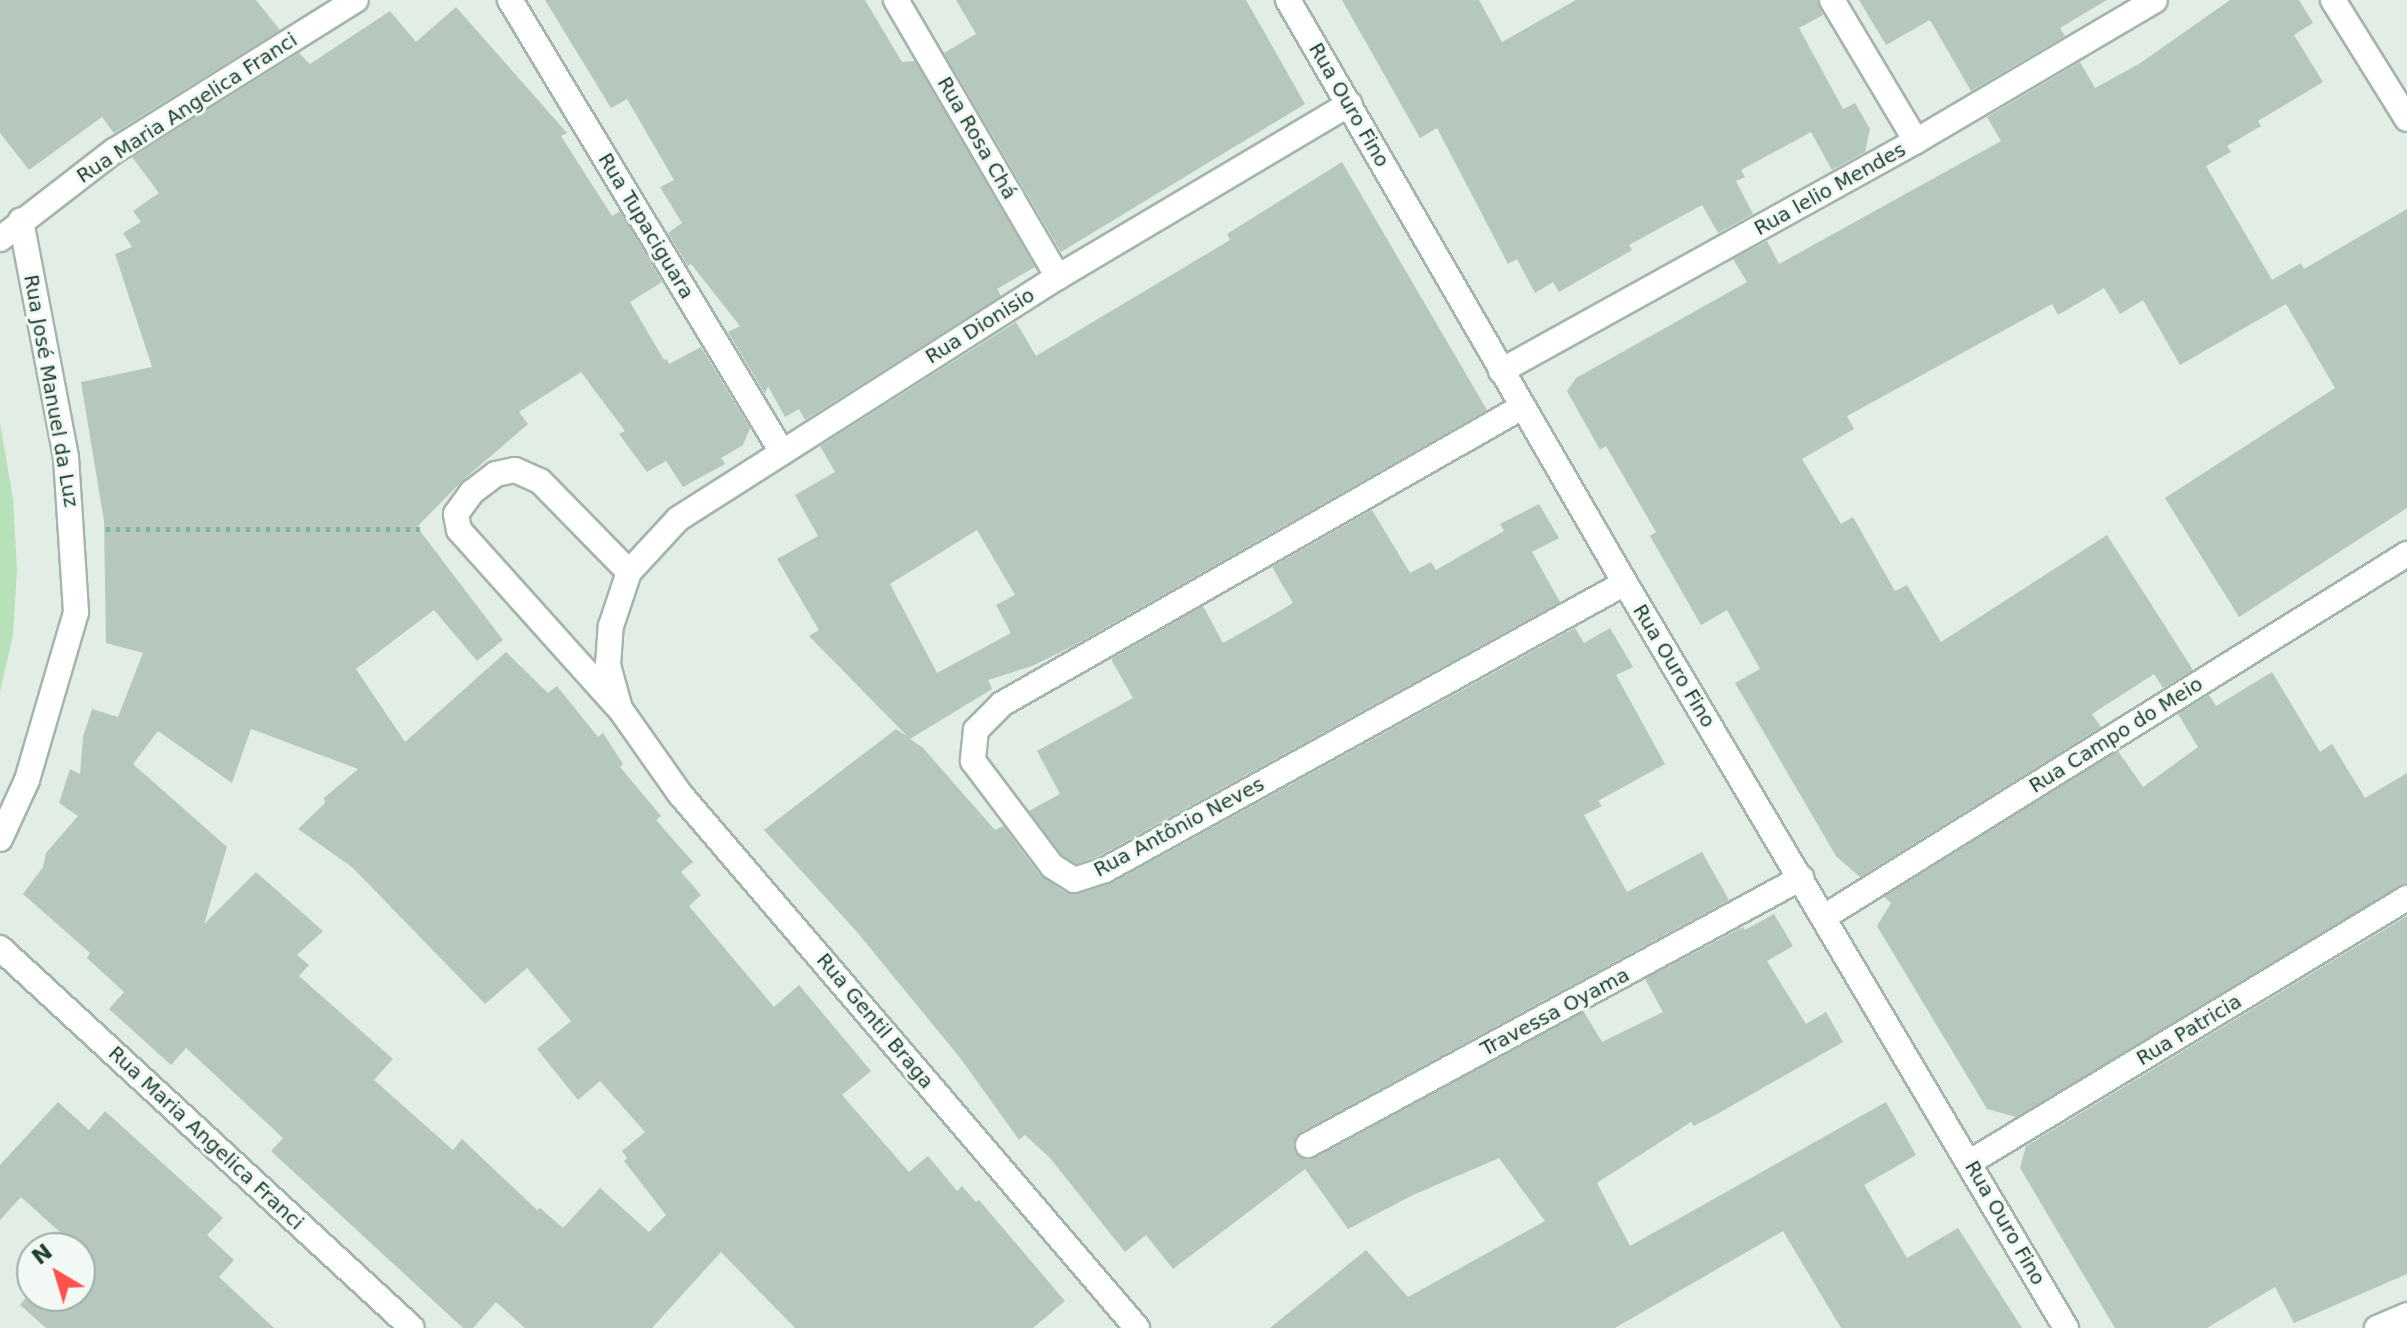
<!DOCTYPE html>
<meta charset="utf-8">
<style>
body{margin:0}
#map{position:relative;width:2407px;height:1328px;overflow:hidden;background:#e1ede5;font-family:"DejaVu Sans",sans-serif}
div>[style]{position:absolute}
.green>*{inset:0;background:#b7e1b9}
.building>*{inset:0;background:#b6c8bd}
.path>*{height:5px;margin-top:-2.5px;transform-origin:0;background:repeating-linear-gradient(90deg,#7db597 0 4px,transparent 0 10px)}
.roads{filter:drop-shadow(2px 0 #a3b6ab) drop-shadow(-2px 0 #a3b6ab) drop-shadow(0 2px #a3b6ab) drop-shadow(0 -2px #a3b6ab)}
.minor>*{height:24px;margin:-12px;padding:0 12px;transform-origin:12px;border-radius:12px;background:#fff}
span{translate:-50% -50%;white-space:nowrap;text-align:center;line-height:1.15;-webkit-text-stroke:6px #f2f9f4;paint-order:stroke}
.street-label{font-size:20px;color:#1f4030}
.north{position:absolute;left:16px;top:1232px;width:80px;height:80px;box-sizing:border-box;background:#f2f9f4;border:2px solid #9eafa6;border-radius:50%;rotate:322deg;font-size:22px;font-weight:700;line-height:32px;text-align:center;color:#1f4030}
.north::after{content:'';display:block;margin:auto;width:28px;height:36px;background:#ff524d;clip-path:polygon(50% 0,100% 100%,50% 72%,0 100%)}
</style>
<div id="map">
<div class="green">
<div style="clip-path:polygon(0 423px,13px 499px,17px 570px,13px 635px,0 692px)"></div>
</div>
<div class="building">
<div style="clip-path:polygon(0 0,256px 0,280px 30px,114px 133px,102px 117px,29px 170px,0 133px)"></div>
<div style="clip-path:polygon(545px 0,865px 0,902px 62px,915px 61px,1035px 267px,997px 289px,1001px 296px,805px 420px,799px 409px,785px 417px,768px 386px,765px 394px,728px 332px,740px 326px,691px 264px,688px 266px,668px 233px,682px 223px,660px 187px,674px 180px,627px 99px,611px 108px)"></div>
<div style="clip-path:polygon(956px 0,1246px 0,1305px 104px,1061px 252px,944px 53px,976px 34px)"></div>
<div style="clip-path:polygon(1342px 0,1479px 0,1502px 42px,1576px 0,1817px 0,1823px 15px,1799px 28px,1843px 109px,1855px 103px,1870px 129px,1865px 152px,1832px 170px,1811px 132px,1741px 170px,1745px 177px,1736px 181px,1753px 214px,1718px 233px,1702px 205px,1629px 245px,1632px 250px,1559px 292px,1553px 282px,1535px 293px,1517px 259px,1508px 264px,1437px 128px,1420px 138px)"></div>
<div style="clip-path:polygon(1859px 0,2107px 0,2060px 28px,2065px 36px,1971px 91px,1930px 20px,1886px 45px)"></div>
<div style="clip-path:polygon(2230px 0,2299px 0,2313px 23px,2294px 35px,2323px 82px,2258px 121px,2261px 126px,2227px 146px,2231px 152px,2206px 166px,2272px 280px,2301px 263px,2304px 269px,2407px 209px,2407px 508px,2239px 617px,2165px 498px,2335px 388px,2286px 304px,2180px 365px,2143px 300px,2120px 314px,2104px 288px,2058px 315px,2052px 304px,1847px 416px,1854px 429px,1802px 459px,1841px 524px,1853px 517px,1895px 591px,1907px 585px,1941px 642px,2107px 535px,2193px 670px,2163px 688px,2154px 674px,2092px 714px,2101px 727px,1860px 877px,1836px 856px,1735px 683px,1760px 669px,1727px 610px,1701px 625px,1650px 536px,1656px 532px,1606px 446px,1600px 450px,1567px 391px,1576px 378px,1747px 282px,1733px 259px,1767px 241px,1779px 264px,2001px 141px,1987px 117px,2080px 62px,2095px 88px,2139px 64px)"></div>
<div style="clip-path:polygon(evenodd,456px 7px,567px 133px,561px 136px,612px 216px,620px 211px,662px 282px,630px 302px,664px 360px,667px 359px,669px 364px,701px 347px,750px 428px,743px 445px,721px 458px,725px 464px,683px 487px,666px 461px,647px 472px,619px 434px,625px 431px,581px 372px,519px 412px,528px 424px,463px 480px,417px 527px,503px 640px,477px 661px,434px 610px,356px 669px,405px 742px,506px 652px,548px 693px,557px 686px,598px 737px,603px 733px,623px 764px,620px 767px,661px 816px,656px 820px,693px 862px,681px 872px,701px 895px,689px 906px,774px 1007px,799px 985px,871px 1071px,842px 1095px,909px 1172px,928px 1156px,957px 1191px,962px 1186px,976px 1202px,979px 1200px,1065px 1301px,1033px 1328px,795px 1328px,721px 1252px,652px 1328px,525px 1328px,496px 1302px,473px 1328px,463px 1328px,271px 1151px,283px 1138px,186px 1048px,171px 1065px,109px 1009px,124px 992px,87px 958px,90px 953px,23px 894px,43px 867px,46px 853px,78px 816px,59px 803px,70px 769px,80px 774px,83px 737px,92px 709px,118px 717px,143px 653px,106px 643px,104px 521px,81px 382px,152px 367px,115px 254px,132px 247px,123px 233px,141px 222px,133px 211px,159px 193px,132px 157px,299px 53px,310px 64px,390px 11px,416px 42px,456px 7px,251px 729px,358px 769px,324px 798px,325px 803px,298px 829px,352px 867px,485px 1004px,527px 968px,571px 1021px,537px 1049px,578px 1100px,600px 1081px,645px 1132px,622px 1151px,627px 1158px,624px 1161px,666px 1215px,649px 1232px,600px 1188px,563px 1228px,540px 1208px,537px 1210px,462px 1139px,453px 1150px,374px 1080px,393px 1059px,299px 976px,309px 965px,297px 955px,323px 931px,256px 872px,204px 924px,227px 847px,133px 764px,158px 731px,232px 783px,251px 729px)"></div>
<div style="clip-path:polygon(evenodd,1342px 162px,1487px 410px,1073px 646px,1032px 666px,988px 680px,992px 689px,910px 739px,923px 748px,995px 830px,1003px 826px,1040px 875px,1066px 893px,1078px 894px,1112px 883px,1575px 628px,1584px 643px,1610px 628px,1633px 667px,1616px 675px,1665px 764px,1598px 801px,1602px 806px,1584px 815px,1627px 892px,1702px 852px,1729px 900px,1301px 1132px,1293px 1144px,1295px 1153px,1307px 1160px,1315px 1158px,1584px 1012px,1602px 1042px,1663px 1012px,1645px 979px,1743px 927px,1745px 930px,1774px 914px,1793px 946px,1767px 961px,1806px 1024px,1826px 1012px,1843px 1042px,1719px 1113px,1694px 1126px,1691px 1122px,1597px 1183px,1630px 1246px,1886px 1102px,1916px 1155px,1864px 1185px,1907px 1258px,1958px 1228px,2022px 1328px,1841px 1328px,1783px 1231px,1615px 1328px,1270px 1328px,1366px 1250px,1408px 1297px,1545px 1221px,1499px 1158px,1413px 1195px,1348px 1229px,1305px 1169px,1173px 1269px,1146px 1235px,1125px 1252px,1050px 1158px,1025px 1135px,1019px 1140px,961px 1059px,857px 932px,764px 830px,896px 729px,908px 737px,809px 636px,819px 630px,777px 559px,818px 536px,795px 495px,835px 472px,820px 446px,1016px 322px,1036px 356px,1230px 240px,1227px 234px,1342px 162px,977px 530px,1015px 595px,996px 605px,1011px 633px,937px 673px,890px 584px,977px 530px)"></div>
<div style="clip-path:polygon(1539px 504px,1559px 538px,1532px 552px,1560px 602px,1099px 856px,1076px 864px,1062px 855px,1029px 811px,1060px 794px,1037px 751px,1133px 698px,1111px 659px,1203px 606px,1223px 643px,1257px 624px,1293px 603px,1272px 567px,1372px 510px,1410px 573px,1431px 562px,1436px 570px,1504px 531px,1500px 524px)"></div>
<div style="clip-path:polygon(2272px 672px,2320px 752px,2332px 744px,2365px 798px,2407px 773px,2407px 883px,2016px 1117px,1987px 1109px,1877px 926px,1891px 903px,1884px 897px,2118px 751px,2143px 787px,2198px 747px,2178px 714px,2209px 695px,2216px 706px)"></div>
<div style="clip-path:polygon(2407px 916px,2407px 1274px,2294px 1323px,2275px 1287px,2207px 1328px,2115px 1328px,2020px 1168px,2026px 1146px)"></div>
<div style="clip-path:polygon(58px 1102px,89px 1130px,105px 1111px,223px 1218px,207px 1235px,234px 1260px,219px 1277px,274px 1328px,46px 1328px,20px 1305px,32px 1290px,32px 1296px,80px 1296px,80px 1248px,68px 1248px,72px 1243px,21px 1197px,0 1220px,0 1165px)"></div>
</div>
<div class="path">
<div style="left:106px;top:529px;width:318px"></div>
</div>
<div class="roads">
<div class="minor">
<div style="left:510px;top:0;width:528px;rotate:58.96deg"></div>
<div style="left:896px;top:0;width:321px;rotate:59.7deg"></div>
<div style="left:1288px;top:0;width:673px;rotate:59.97deg"></div>
<div style="left:1625px;top:583px;width:866px;rotate:59.38deg"></div>
<div style="left:1832px;top:0;width:164px;rotate:59.2deg"></div>
<div style="left:2333px;top:0;width:140px;rotate:58.1deg"></div>
<div style="left:0;top:239px;width:144px;rotate:-37.7deg"></div>
<div style="left:114px;top:151px;width:285px;rotate:-32deg"></div>
<div style="left:1501px;top:371px;width:474px;rotate:-29deg"></div>
<div style="left:1916px;top:141px;width:277px;rotate:-30.5deg"></div>
<div style="left:1522px;top:407px;width:599px;rotate:150.27deg"></div>
<div style="left:1002px;top:704px;width:37px;rotate:135deg"></div>
<div style="left:976px;top:730px;width:31px;rotate:96deg"></div>
<div style="left:973px;top:761px;width:131px;rotate:53deg"></div>
<div style="left:1052px;top:866px;width:26px;rotate:32deg"></div>
<div style="left:1074px;top:880px;width:33px;rotate:-18deg"></div>
<div style="left:1105px;top:870px;width:594px;rotate:-28.9deg"></div>
<div style="left:616px;top:705px;width:235px;rotate:-131.9deg"></div>
<div style="left:459px;top:530px;width:16px;rotate:-101deg"></div>
<div style="left:456px;top:514px;width:27px;rotate:-54deg"></div>
<div style="left:472px;top:492px;width:30px;rotate:-37deg"></div>
<div style="left:496px;top:474px;width:19px;rotate:-12deg"></div>
<div style="left:515px;top:470px;width:27px;rotate:24deg"></div>
<div style="left:540px;top:481px;width:127px;rotate:45.6deg"></div>
<div style="left:0;top:839px;width:65px;rotate:-65.4deg"></div>
<div style="left:27px;top:780px;width:175px;rotate:-73.7deg"></div>
<div style="left:76px;top:612px;width:155px;rotate:-93.7deg"></div>
<div style="left:66px;top:457px;width:241px;rotate:-100.8deg"></div>
<div style="left:1824px;top:917px;width:687px;rotate:-31.91deg"></div>
<div style="left:0;top:948px;width:560px;rotate:42.69deg"></div>
<div style="left:1308px;top:1145px;width:561px;rotate:-28.44deg"></div>
<div style="left:1970px;top:1162px;width:511px;rotate:-31.14deg"></div>
<div style="left:1137px;top:1328px;width:703px;rotate:-130.56deg"></div>
<div style="left:680px;top:794px;width:104px;rotate:-125.2deg"></div>
<div style="left:620px;top:709px;width:46px;rotate:-105.3deg"></div>
<div style="left:608px;top:665px;width:39px;rotate:-86deg"></div>
<div style="left:611px;top:626px;width:57px;rotate:-71.6deg"></div>
<div style="left:629px;top:572px;width:72px;rotate:-47.2deg"></div>
<div style="left:678px;top:519px;width:451px;rotate:-32.5deg"></div>
<div style="left:1058px;top:277px;width:339px;rotate:-30.7deg"></div>
<div style="left:2377px;top:1328px;width:33px;rotate:-23deg"></div>
</div>
</div>
<div class="street-label">
<span style="left:1349px;top:105px;rotate:60deg">Rua Ouro Fino</span>
<span style="left:187px;top:108px;rotate:-33deg">Rua Maria Angelica Franci</span>
<span style="left:977px;top:138px;rotate:60deg">Rua Rosa Chá</span>
<span style="left:1830px;top:189px;rotate:-29deg">Rua lelio Mendes</span>
<span style="left:646px;top:226px;rotate:59deg">Rua Tupaciguara</span>
<span style="left:980px;top:326px;rotate:-32deg">Rua Dionisio</span>
<span style="left:51px;top:391px;rotate:80deg">Rua José Manuel da Luz</span>
<span style="left:1674px;top:666px;rotate:59deg">Rua Ouro Fino</span>
<span style="left:2116px;top:735px;rotate:-32deg">Rua Campo do Meio</span>
<span style="left:1179px;top:827px;rotate:-28deg">Rua Antônio Neves</span>
<span style="left:1555px;top:1012px;rotate:-28deg">Travessa Oyama</span>
<span style="left:875px;top:1021px;rotate:50deg">Rua Gentil Braga</span>
<span style="left:2189px;top:1030px;rotate:-31deg">Rua Patricia</span>
<span style="left:206px;top:1138px;rotate:43deg">Rua Maria Angelica Franci</span>
<span style="left:2005px;top:1223px;rotate:60deg">Rua Ouro Fino</span>
</div>
<div class="north">N</div>
</div>
